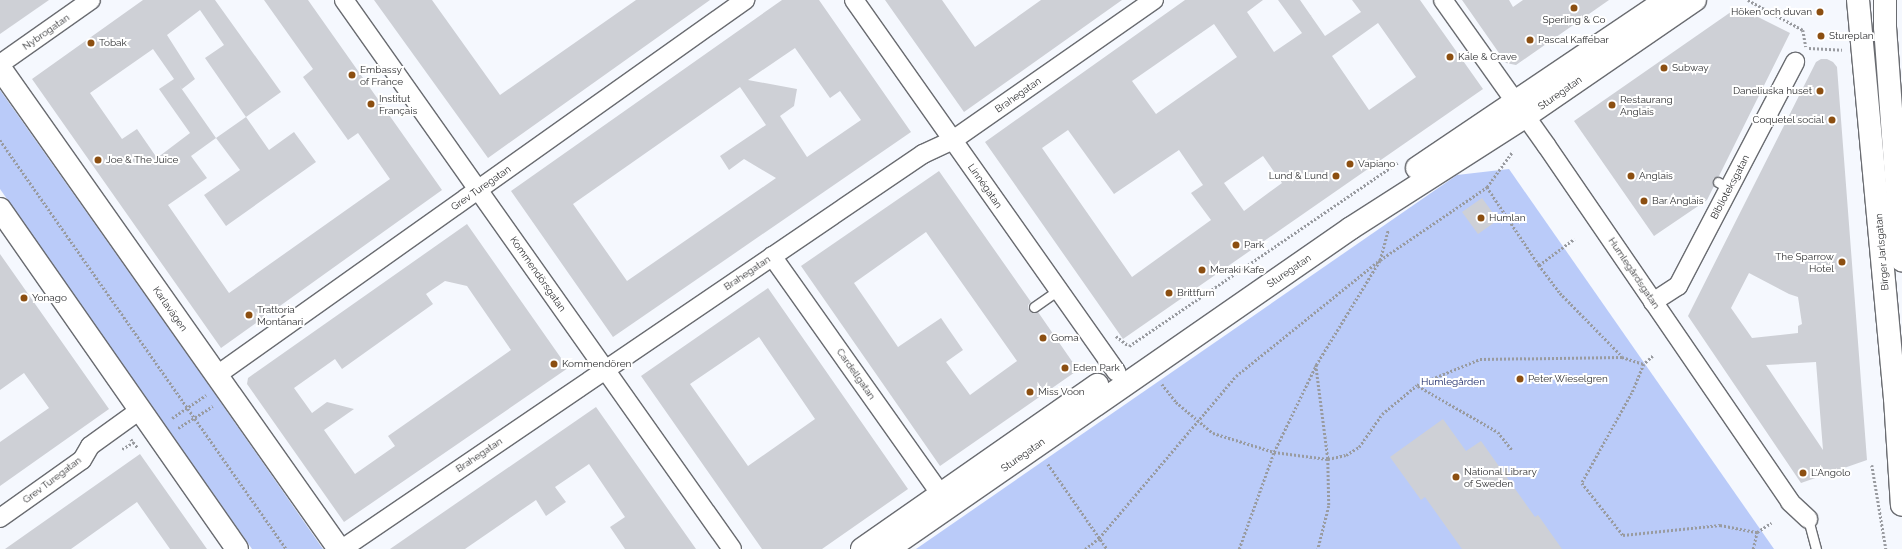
<!DOCTYPE html>
<meta charset="utf-8">
<style>
body{margin:0}
#map{position:relative;width:1902px;height:549px;overflow:hidden;background:#f5f8fe;font-family:Raleway,sans-serif}
div>[style]{position:absolute}
.green>*{inset:0;background:#bacbf9}
.building>*{inset:0;background:#ced0d6}
.path>*{height:2.5px;margin-top:-1.25px;transform-origin:0;background:repeating-linear-gradient(90deg,#999ba0 0 2px,transparent 0 4px)}
.roads{filter:drop-shadow(1px 0 #6a6c71) drop-shadow(-1px 0 #6a6c71) drop-shadow(0 1px #6a6c71) drop-shadow(0 -1px #6a6c71)}
.service>*{height:9px;margin:-4.5px;padding:0 4.5px;transform-origin:4.5px;border-radius:4.5px;background:#fff}
.minor>*{height:18px;margin:-9px;padding:0 9px;transform-origin:9px;border-radius:9px;background:#fff}
.tertiary>*{height:22px;margin:-11px;padding:0 11px;transform-origin:11px;border-radius:11px;background:#fff}
.dots>*{width:11px;height:11px;translate:-50% -50%;box-sizing:border-box;border:2px solid #fff;border-radius:50%}
span{translate:-50% -50%;white-space:nowrap;text-align:center;line-height:1.15;-webkit-text-stroke:4px #fff;paint-order:stroke}
.poi-label{font-size:10px;color:#303133}
.right{translate:-100% -50%;text-align:right}
.left{translate:0 -50%;text-align:left}
.street-label{font-size:10px;color:#303133}
.park-label{font-size:10px;color:#1a2868}
</style>
<div id="map">
<div class="green">
<div style="clip-path:polygon(0 90px,196px 367px,323px 549px,252px 549px,0 189px)"></div>
<div style="clip-path:polygon(1509px 169px,1774px 549px,916px 549px,1457px 175px)"></div>
</div>
<div class="building">
<div style="clip-path:polygon(0 0,49px 0,0 34px)"></div>
<div style="clip-path:polygon(evenodd,143px 0,215px 0,281px 92px,246px 117px,205px 58px,224px 45px,200px 10px,167px 35px,195px 79px,182px 89px,179px 85px,216px 138px,246px 117px,269px 150px,294px 132px,316px 162px,226px 226px,204px 195px,240px 170px,216px 138px,191px 156px,207px 178px,168px 205px,229px 293px,390px 179px,358px 133px,348px 140px,303px 77px,313px 69px,264px 0,308px 0,442px 190px,221px 348px,32px 79px,143px 0,153px 49px,174px 79px,159px 89px,190px 133px,157px 158px,137px 129px,122px 139px,90px 93px,153px 49px)"></div>
<div style="clip-path:polygon(374px 0,432px 0,500px 95px,636px 0,710px 0,488px 158px)"></div>
<div style="clip-path:polygon(evenodd,782px 0,819px 0,911px 132px,613px 337px,511px 191px,782px 0,795px 48px,830px 98px,840px 91px,861px 120px,807px 157px,780px 116px,794px 106px,797px 89px,748px 80px,795px 48px,782px 0,740px 87px,766px 125px,720px 156px,729px 170px,744px 159px,776px 178px,627px 281px,573px 204px,740px 87px)"></div>
<div style="clip-path:polygon(885px 0,942px 0,975px 47px,1041px 0,1122px 0,964px 112px)"></div>
<div style="clip-path:polygon(evenodd,1185px 0,1263px 0,1247px 12px,1274px 52px,1302px 33px,1278px 0,1300px 0,1325px 36px,1361px 12px,1352px 0,1420px 0,1483px 89px,1123px 339px,985px 142px,1185px 0,1378px 23px,1416px 77px,1369px 110px,1332px 56px,1378px 23px,1185px 0,1214px 24px,1237px 57px,1156px 114px,1132px 81px,1214px 24px,1185px 0,1068px 130px,1114px 194px,1179px 150px,1203px 185px,1191px 193px,1211px 220px,1132px 277px,1042px 148px,1068px 130px,1185px 0,1263px 156px,1282px 183px,1244px 211px,1224px 183px,1263px 156px)"></div>
<div style="clip-path:polygon(1462px 0,1509px 0,1513px 7px,1523px 0,1609px 0,1516px 65px,1506px 63px)"></div>
<div style="clip-path:polygon(1738px 7px,1790px 33px,1719px 176px,1713px 179px,1714px 186px,1707px 200px,1654px 236px,1574px 121px)"></div>
<div style="clip-path:polygon(evenodd,1821px 59px,1827px 59px,1833px 62px,1837px 67px,1867px 460px,1801px 483px,1688px 316px,1816px 62px,1821px 59px,1749px 273px,1789px 294px,1798px 297px,1802px 324px,1798px 326px,1798px 333px,1752px 338px,1731px 308px,1749px 273px,1821px 59px,1816px 362px,1823px 450px,1766px 365px,1816px 362px)"></div>
<div style="clip-path:polygon(evenodd,939px 171px,1031px 302px,1028px 305px,1029px 310px,1032px 313px,1038px 312px,1078px 370px,940px 466px,801px 266px,939px 171px,926px 232px,1017px 361px,970px 395px,946px 362px,963px 350px,941px 318px,898px 347px,854px 283px,926px 232px)"></div>
<div style="clip-path:polygon(1482px 198px,1498px 220px,1478px 234px,1462px 212px)"></div>
<div style="clip-path:polygon(evenodd,467px 224px,568px 368px,344px 522px,247px 384px,248px 378px,467px 224px,445px 281px,467px 286px,511px 350px,388px 436px,395px 446px,355px 474px,324px 430px,354px 409px,327px 402px,312px 413px,294px 388px,335px 359px,342px 369px,433px 304px,426px 294px,445px 281px)"></div>
<div style="clip-path:polygon(0 254px,109px 409px,0 486px,0 442px,49px 408px,24px 373px,0 390px)"></div>
<div style="clip-path:polygon(evenodd,768px 288px,908px 489px,822px 549px,762px 549px,641px 376px,768px 288px,759px 337px,815px 419px,748px 466px,690px 384px,759px 337px)"></div>
<div style="clip-path:polygon(596px 407px,696px 549px,625px 549px,610px 527px,625px 517px,589px 464px,555px 487px,566px 502px,546px 516px,536px 500px,465px 549px,390px 549px)"></div>
<div style="clip-path:polygon(1443px 419px,1466px 451px,1481px 441px,1535px 517px,1538px 515px,1562px 549px,1462px 549px,1425px 497px,1421px 500px,1390px 457px)"></div>
<div style="clip-path:polygon(140px 454px,207px 549px,170px 549px,137px 502px,71px 549px,5px 549px)"></div>
</div>
<div class="path">
<div style="left:1748px;top:0;width:63px;rotate:28.6deg"></div>
<div style="left:1803px;top:30px;width:17px;rotate:80deg"></div>
<div style="left:1809px;top:48px;width:33px;rotate:3deg"></div>
<div style="left:0;top:140px;width:499px;rotate:55deg"></div>
<div style="left:1487px;top:187px;width:94px;rotate:56.3deg"></div>
<div style="left:1539px;top:265px;width:35px;rotate:53deg"></div>
<div style="left:1560px;top:293px;width:88px;rotate:45.5deg"></div>
<div style="left:1539px;top:265px;width:44px;rotate:-36.6deg"></div>
<div style="left:1116px;top:336px;width:16px;rotate:38deg"></div>
<div style="left:1129px;top:346px;width:325px;rotate:-34.3deg"></div>
<div style="left:1653px;top:356px;width:12px;rotate:138deg"></div>
<div style="left:1644px;top:364px;width:31px;rotate:112deg"></div>
<div style="left:1632px;top:393px;width:103px;rotate:119.1deg"></div>
<div style="left:1582px;top:483px;width:66px;rotate:51.7deg"></div>
<div style="left:1623px;top:535px;width:98px;rotate:-5.9deg"></div>
<div style="left:1720px;top:525px;width:38px;rotate:11deg"></div>
<div style="left:1316px;top:365px;width:95px;rotate:82.7deg"></div>
<div style="left:1328px;top:459px;width:47px;rotate:88.8deg"></div>
<div style="left:1329px;top:506px;width:44px;rotate:104.3deg"></div>
<div style="left:1162px;top:384px;width:23px;rotate:52deg"></div>
<div style="left:1176px;top:402px;width:48px;rotate:40deg"></div>
<div style="left:1213px;top:433px;width:64px;rotate:17.3deg"></div>
<div style="left:1274px;top:452px;width:54px;rotate:7.4deg"></div>
<div style="left:1328px;top:459px;width:18px;rotate:-13deg"></div>
<div style="left:1346px;top:455px;width:15px;rotate:-32deg"></div>
<div style="left:1359px;top:447px;width:40px;rotate:-55.1deg"></div>
<div style="left:1382px;top:414px;width:45px;rotate:-39.6deg"></div>
<div style="left:1417px;top:385px;width:68px;rotate:-22.4deg"></div>
<div style="left:1480px;top:359px;width:142px;rotate:-0.8deg"></div>
<div style="left:1622px;top:357px;width:23px;rotate:18deg"></div>
<div style="left:1418px;top:386px;width:92px;rotate:29.9deg"></div>
<div style="left:1498px;top:432px;width:23px;rotate:52deg"></div>
<div style="left:172px;top:418px;width:41px;rotate:-34.1deg"></div>
<div style="left:178px;top:428px;width:41px;rotate:-32.2deg"></div>
<div style="left:131px;top:439px;width:11px;rotate:52deg"></div>
<div style="left:122px;top:449px;width:14px;rotate:-30deg"></div>
<div style="left:1048px;top:464px;width:103px;rotate:55.2deg"></div>
<div style="left:1872px;top:465px;width:85px;rotate:80.5deg"></div>
<div style="left:1085px;top:549px;width:18px;rotate:-38deg"></div>
<div style="left:1099px;top:538px;width:212px;rotate:-49.8deg"></div>
<div style="left:1236px;top:376px;width:185px;rotate:-38.9deg"></div>
<div style="left:1380px;top:260px;width:130px;rotate:-34.3deg"></div>
<div style="left:1487px;top:187px;width:44px;rotate:-54.2deg"></div>
<div style="left:1239px;top:549px;width:103px;rotate:-70.2deg"></div>
<div style="left:1274px;top:452px;width:97px;rotate:-64.2deg"></div>
<div style="left:1316px;top:365px;width:123px;rotate:-58.6deg"></div>
<div style="left:1380px;top:260px;width:31px;rotate:-75deg"></div>
<div style="left:1753px;top:549px;width:17px;rotate:-77deg"></div>
<div style="left:1757px;top:532px;width:17px;rotate:-33deg"></div>
</div>
<div class="roads">
<div class="service">
<div style="left:1718px;top:182px;width:13px;rotate:29deg"></div>
<div style="left:1034px;top:307px;width:29px;rotate:-35deg"></div>
<div style="left:1808px;top:519px;width:31px;rotate:75deg"></div>
</div>
<div class="minor">
<div style="left:344px;top:0;width:672px;rotate:54.75deg"></div>
<div style="left:854px;top:0;width:455px;rotate:54.8deg"></div>
<div style="left:1443px;top:0;width:178px;rotate:54.6deg"></div>
<div style="left:1546px;top:145px;width:432px;rotate:55.6deg"></div>
<div style="left:1790px;top:502px;width:25px;rotate:43deg"></div>
<div style="left:0;top:64px;width:111px;rotate:-35.1deg"></div>
<div style="left:772px;top:256px;width:291px;rotate:54.7deg"></div>
<div style="left:1653px;top:302px;width:30px;rotate:-33deg"></div>
<div style="left:1678px;top:286px;width:253px;rotate:-62.4deg"></div>
<div style="left:217px;top:375px;width:648px;rotate:-35.38deg"></div>
<div style="left:0;top:518px;width:100px;rotate:-35.3deg"></div>
<div style="left:82px;top:460px;width:16px;rotate:-60deg"></div>
<div style="left:90px;top:446px;width:62px;rotate:-35.8deg"></div>
<div style="left:342px;top:549px;width:703px;rotate:-34.21deg"></div>
<div style="left:923px;top:154px;width:33px;rotate:-25deg"></div>
<div style="left:953px;top:140px;width:245px;rotate:-34.9deg"></div>
</div>
<div class="tertiary">
<div style="left:1858px;top:0;width:400px;rotate:84.7deg"></div>
<div style="left:1895px;top:398px;width:107px;rotate:86.3deg"></div>
<div style="left:1885px;top:0;width:27px;rotate:90deg"></div>
<div style="left:1885px;top:27px;width:234px;rotate:85.8deg"></div>
<div style="left:0;top:68px;width:588px;rotate:54.82deg"></div>
<div style="left:1417px;top:168px;width:300px;rotate:-34deg"></div>
<div style="left:0;top:209px;width:414px;rotate:55.1deg"></div>
<div style="left:862px;top:549px;width:287px;rotate:-34.9deg"></div>
<div style="left:888px;top:549px;width:563px;rotate:-34.73deg"></div>
<div style="left:1351px;top:228px;width:208px;rotate:-32.6deg"></div>
<div style="left:1526px;top:116px;width:205px;rotate:-34.5deg"></div>
</div>
</div>
<div class="dots">
<div style="left:1574px;top:8px;background:#8c4f11"></div>
<div style="left:1820px;top:12px;background:#8c4f11"></div>
<div style="left:1821px;top:36px;background:#8c4f11"></div>
<div style="left:1530px;top:40px;background:#8c4f11"></div>
<div style="left:91px;top:43px;background:#8c4f11"></div>
<div style="left:1450px;top:57px;background:#8c4f11"></div>
<div style="left:1664px;top:68px;background:#8c4f11"></div>
<div style="left:352px;top:75px;background:#8c4f11"></div>
<div style="left:1820px;top:91px;background:#8c4f11"></div>
<div style="left:371px;top:104px;background:#8c4f11"></div>
<div style="left:1612px;top:105px;background:#8c4f11"></div>
<div style="left:1832px;top:120px;background:#8c4f11"></div>
<div style="left:98px;top:160px;background:#8c4f11"></div>
<div style="left:1350px;top:164px;background:#8c4f11"></div>
<div style="left:1336px;top:176px;background:#8c4f11"></div>
<div style="left:1631px;top:176px;background:#8c4f11"></div>
<div style="left:1644px;top:201px;background:#8c4f11"></div>
<div style="left:1481px;top:218px;background:#8c4f11"></div>
<div style="left:1236px;top:245px;background:#8c4f11"></div>
<div style="left:1842px;top:262px;background:#8c4f11"></div>
<div style="left:1202px;top:270px;background:#8c4f11"></div>
<div style="left:1169px;top:293px;background:#8c4f11"></div>
<div style="left:24px;top:298px;background:#8c4f11"></div>
<div style="left:249px;top:315px;background:#8c4f11"></div>
<div style="left:1043px;top:338px;background:#8c4f11"></div>
<div style="left:554px;top:364px;background:#8c4f11"></div>
<div style="left:1065px;top:368px;background:#8c4f11"></div>
<div style="left:1520px;top:379px;background:#8c4f11"></div>
<div style="left:1030px;top:392px;background:#8c4f11"></div>
<div style="left:1803px;top:473px;background:#8c4f11"></div>
<div style="left:1456px;top:477px;background:#8c4f11"></div>
</div>
<div class="poi-label">
<span class="right" style="left:1812px;top:12px">Höken och duvan</span>
<span style="left:1574px;top:20px">Sperling &amp; Co</span>
<span class="left" style="left:1829px;top:36px">Stureplan</span>
<span class="left" style="left:1538px;top:40px">Pascal Kaffebar</span>
<span class="left" style="left:99px;top:43px">Tobak</span>
<span class="left" style="left:1458px;top:57px">Kale &amp; Crave</span>
<span class="left" style="left:1672px;top:68px">Subway</span>
<span class="left" style="left:360px;top:75px">Embassy<br>of France</span>
<span class="right" style="left:1812px;top:91px">Daneliuska huset</span>
<span class="left" style="left:379px;top:104px">Institut<br>Français</span>
<span class="left" style="left:1620px;top:105px">Restaurang<br>Anglais</span>
<span class="right" style="left:1824px;top:120px">Coquetel social</span>
<span class="left" style="left:106px;top:160px">Joe &amp; The Juice</span>
<span class="left" style="left:1358px;top:164px">Vapiano</span>
<span class="right" style="left:1328px;top:176px">Lund &amp; Lund</span>
<span class="left" style="left:1639px;top:176px">Anglais</span>
<span class="left" style="left:1652px;top:201px">Bar Anglais</span>
<span class="left" style="left:1489px;top:218px">Humlan</span>
<span class="left" style="left:1244px;top:245px">Park</span>
<span class="right" style="left:1834px;top:262px">The Sparrow<br>Hotel</span>
<span class="left" style="left:1210px;top:270px">Meraki Kafe</span>
<span class="left" style="left:1177px;top:293px">Brittfurn</span>
<span class="left" style="left:32px;top:298px">Yonago</span>
<span class="left" style="left:257px;top:315px">Trattoria<br>Montanari</span>
<span class="left" style="left:1051px;top:338px">Goma</span>
<span class="left" style="left:562px;top:364px">Kommendören</span>
<span class="left" style="left:1073px;top:368px">Eden Park</span>
<span class="left" style="left:1528px;top:379px">Peter Wieselgren</span>
<span class="left" style="left:1038px;top:392px">Miss Voon</span>
<span class="left" style="left:1464px;top:477px">National Library<br>of Sweden</span>
<span class="left" style="left:1811px;top:473px">L'Angolo</span>
</div>
<div class="street-label">
<span style="left:46px;top:32px;rotate:-35deg">Nybrogatan</span>
<span style="left:1560px;top:93px;rotate:-35deg">Sturegatan</span>
<span style="left:1018px;top:95px;rotate:-35deg">Brahegatan</span>
<span style="left:985px;top:186px;rotate:55deg">Linnégatan</span>
<span style="left:1730px;top:187px;rotate:-62deg">Biblioteksgatan</span>
<span style="left:481px;top:188px;rotate:-35deg">Grev Turegatan</span>
<span style="left:1882px;top:252px;rotate:-95deg">Birger Jarlsgatan</span>
<span style="left:1289px;top:271px;rotate:-34deg">Sturegatan</span>
<span style="left:747px;top:273px;rotate:-34deg">Brahegatan</span>
<span style="left:1634px;top:273px;rotate:56deg">Humlegårdsgatan</span>
<span style="left:538px;top:274px;rotate:55deg">Kommendörsgatan</span>
<span style="left:170px;top:309px;rotate:55deg">Karlavägen</span>
<span style="left:856px;top:374px;rotate:55deg">Cardellgatan</span>
<span style="left:479px;top:455px;rotate:-34deg">Brahegatan</span>
<span style="left:1023px;top:455px;rotate:-35deg">Sturegatan</span>
<span style="left:52px;top:480px;rotate:-37deg">Grev Turegatan</span>
</div>
<div class="park-label">
<span style="left:1453px;top:382px">Humlegården</span>
</div>
</div>
